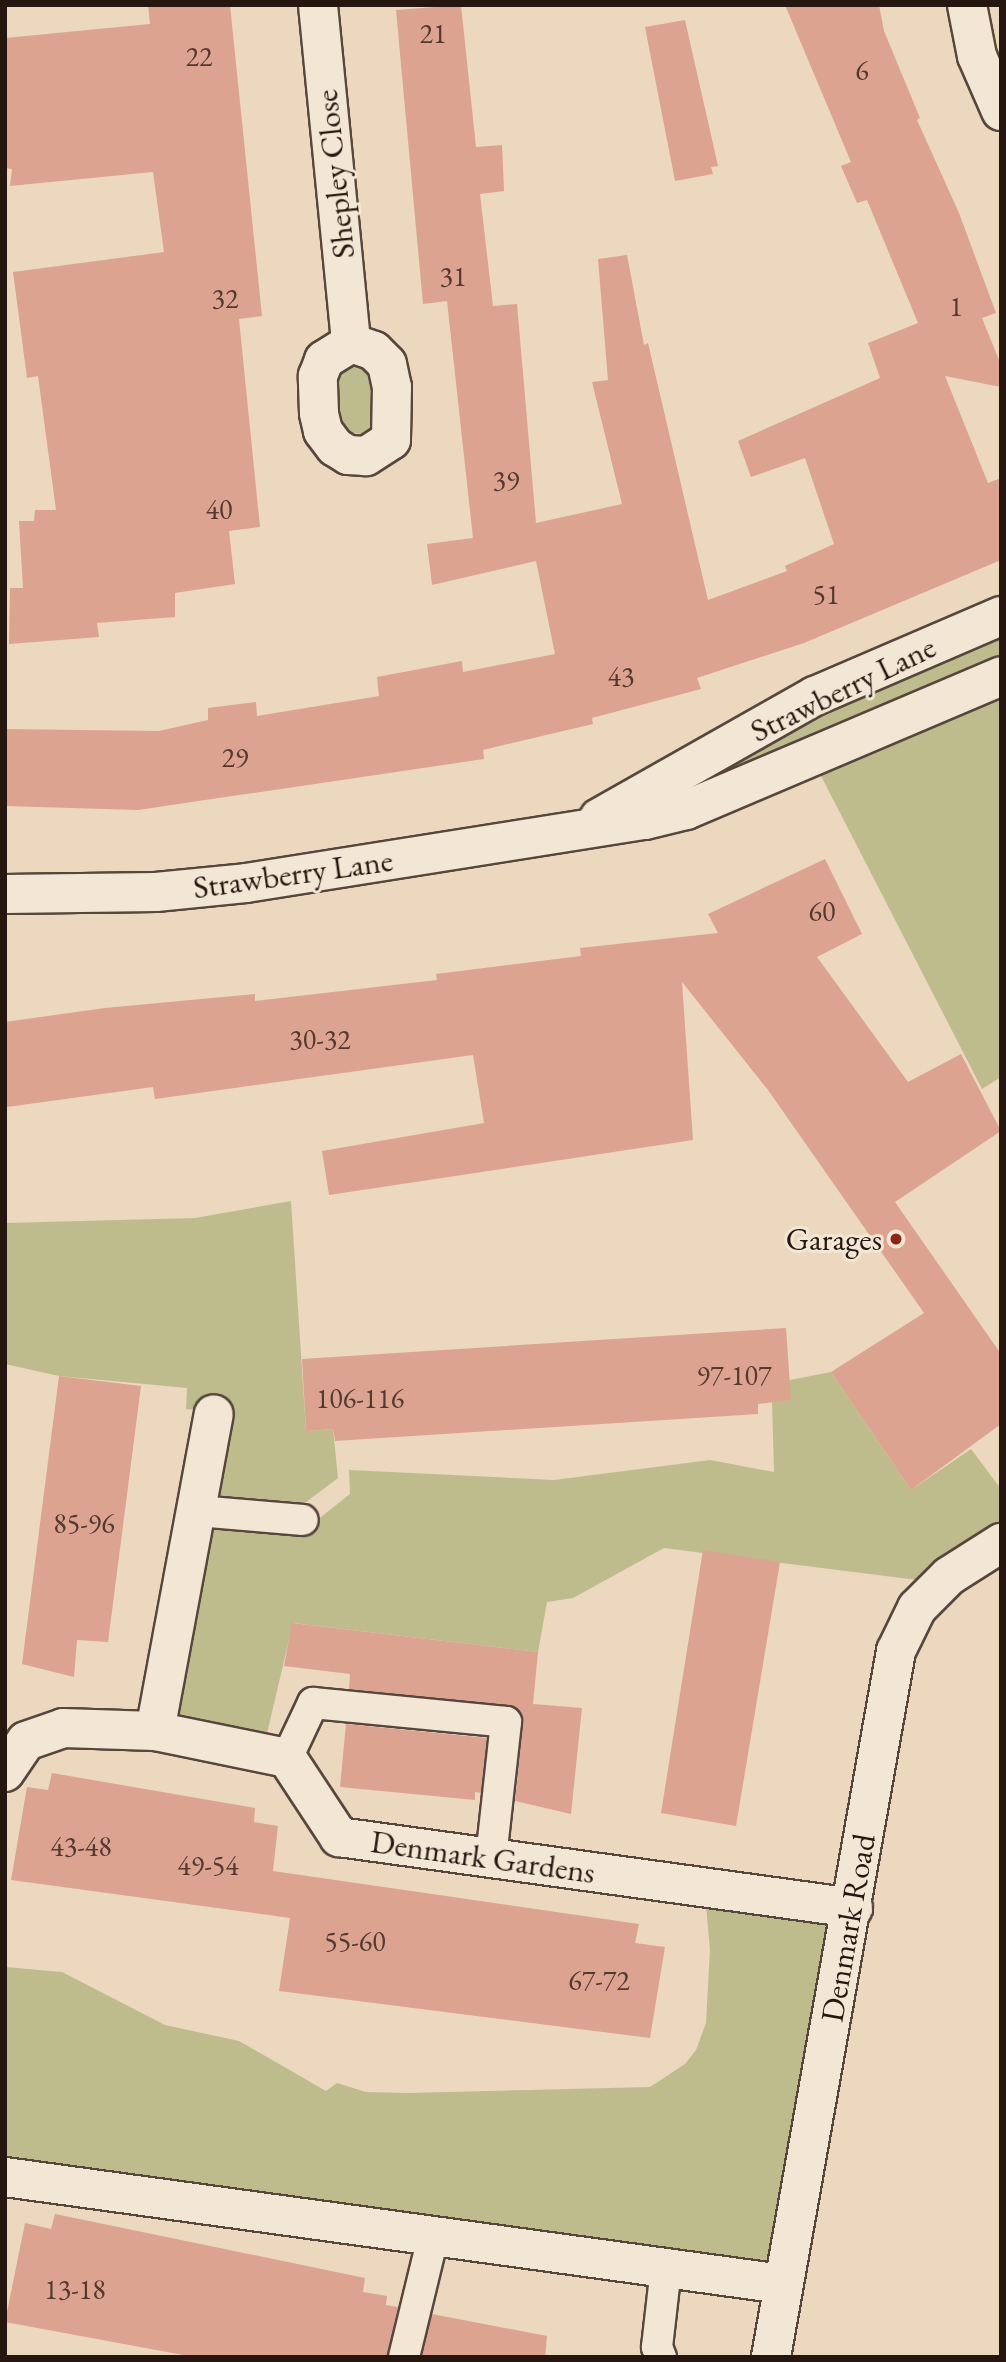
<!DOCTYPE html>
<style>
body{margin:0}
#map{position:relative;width:1006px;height:2362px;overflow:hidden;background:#ebd8be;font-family:"EB Garamond",serif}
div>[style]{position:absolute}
.green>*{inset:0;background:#bebc8d}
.building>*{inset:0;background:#dca391}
.roads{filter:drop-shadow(2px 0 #57463c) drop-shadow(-2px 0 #57463c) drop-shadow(0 2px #57463c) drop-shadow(0 -2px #57463c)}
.service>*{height:30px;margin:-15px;padding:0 15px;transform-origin:15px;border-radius:15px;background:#f2e6d5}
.minor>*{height:38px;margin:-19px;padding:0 19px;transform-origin:19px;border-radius:19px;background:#f2e6d5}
.dots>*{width:19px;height:19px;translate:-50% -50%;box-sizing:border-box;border:4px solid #f2e6d5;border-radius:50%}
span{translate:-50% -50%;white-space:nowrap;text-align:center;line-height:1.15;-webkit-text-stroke:6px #f2e6d5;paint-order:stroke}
.number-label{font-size:28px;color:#543930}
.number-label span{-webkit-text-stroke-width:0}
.street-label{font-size:32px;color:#261610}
.poi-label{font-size:32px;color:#261610}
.right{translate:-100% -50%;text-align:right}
.frame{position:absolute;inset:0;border:7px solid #261610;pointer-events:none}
</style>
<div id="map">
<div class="green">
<div style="clip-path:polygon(360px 361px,372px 374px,376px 427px,365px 434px,352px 433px,341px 421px,338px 376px,345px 363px)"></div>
<div style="clip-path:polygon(1001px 620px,1001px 669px,602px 822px)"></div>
<div style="clip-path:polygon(1001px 688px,1001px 1077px,982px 1089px,818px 770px)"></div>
<div style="clip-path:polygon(291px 1201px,306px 1431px,333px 1429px,338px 1478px,297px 1509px,208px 1501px,222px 1413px,186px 1409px,187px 1388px,59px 1376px,5px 1364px,5px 1223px,195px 1218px)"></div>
<div style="clip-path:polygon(831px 1372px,911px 1490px,971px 1449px,1001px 1489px,1001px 1532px,933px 1582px,664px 1548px,573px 1598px,547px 1602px,538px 1652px,293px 1623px,264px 1746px,164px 1726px,205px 1518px,307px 1528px,350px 1494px,349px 1470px,554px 1480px,710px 1460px,774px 1472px,772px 1402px,790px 1380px)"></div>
<div style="clip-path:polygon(705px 1896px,840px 1917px,772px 2270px,5px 2163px,5px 1967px,62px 1972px,165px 2025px,239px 2041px,326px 2091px,337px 2083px,366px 2092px,407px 2093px,650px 2087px,685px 2064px,696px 2050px,706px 2023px,710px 1949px)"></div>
</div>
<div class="building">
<div style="clip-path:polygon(148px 5px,230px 5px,262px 316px,239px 319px,260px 527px,229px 531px,235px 584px,175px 593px,175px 617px,97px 623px,99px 637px,9px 644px,10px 588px,23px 588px,19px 521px,34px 521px,35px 510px,56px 510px,38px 376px,27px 378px,13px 272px,164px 252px,153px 172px,10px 186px,12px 169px,5px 168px,5px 38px,150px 24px)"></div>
<div style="clip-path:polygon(461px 5px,476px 147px,502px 145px,504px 191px,480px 194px,493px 306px,517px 304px,536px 523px,622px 504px,592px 382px,608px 380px,598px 259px,627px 255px,644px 345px,648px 343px,708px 600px,787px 571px,785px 566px,834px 544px,805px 458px,751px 477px,738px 441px,880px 378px,868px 343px,918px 323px,867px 200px,857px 203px,841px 166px,851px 162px,785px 5px,879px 5px,884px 31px,920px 118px,917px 120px,959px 213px,996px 313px,982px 318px,1001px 365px,1001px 387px,945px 376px,988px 483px,1001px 478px,1001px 560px,804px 643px,697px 678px,701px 689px,592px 718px,593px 724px,483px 750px,484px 759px,138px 810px,5px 806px,5px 729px,159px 731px,208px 720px,208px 708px,256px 702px,257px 716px,379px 696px,377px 677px,462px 661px,463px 672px,555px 654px,536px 561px,432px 585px,427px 544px,473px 538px,447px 301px,423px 304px,396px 10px)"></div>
<div style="clip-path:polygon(685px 20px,718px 166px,711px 167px,713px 174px,675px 181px,645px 27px)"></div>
<div style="clip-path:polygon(825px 859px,862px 934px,817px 957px,908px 1082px,961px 1054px,1001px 1131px,895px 1202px,1001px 1354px,1001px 1424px,911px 1490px,831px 1372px,924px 1313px,768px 1090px,682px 982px,693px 1140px,329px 1195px,322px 1151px,484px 1123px,473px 1055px,155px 1099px,153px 1087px,7px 1107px,5px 1022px,105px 1008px,255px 994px,255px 1001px,437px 980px,436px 974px,581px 956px,580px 948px,718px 933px,708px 914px)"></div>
<div style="clip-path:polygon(786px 1328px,791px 1400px,758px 1404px,758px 1414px,335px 1441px,333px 1429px,306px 1431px,302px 1359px)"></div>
<div style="clip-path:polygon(59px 1376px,141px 1386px,108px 1642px,77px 1640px,74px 1677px,22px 1664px)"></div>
<div style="clip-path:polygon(703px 1550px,780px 1562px,736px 1826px,661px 1813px)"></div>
<div style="clip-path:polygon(292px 1623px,538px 1652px,533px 1704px,582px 1708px,571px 1814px,515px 1801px,523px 1724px,516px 1707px,349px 1689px,350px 1674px,284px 1666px)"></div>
<div style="clip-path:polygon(346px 1724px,487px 1738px,481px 1793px,475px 1792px,475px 1800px,340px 1787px)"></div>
<div style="clip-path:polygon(52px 1773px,255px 1808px,254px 1822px,278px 1826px,273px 1871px,639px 1924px,635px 1943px,665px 1947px,650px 2038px,279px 1991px,290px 1918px,11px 1880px,27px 1787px,48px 1790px)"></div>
<div style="clip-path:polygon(55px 2214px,365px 2278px,363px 2292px,387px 2296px,386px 2305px,398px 2307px,387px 2357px,194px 2357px,5px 2322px,25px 2223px,51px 2229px)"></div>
<div style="clip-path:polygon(432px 2314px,547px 2336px,545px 2357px,422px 2357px)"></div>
</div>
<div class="roads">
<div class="service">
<div style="left:198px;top:1511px;width:105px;rotate:4.9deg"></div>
<div style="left:287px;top:1758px;width:61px;rotate:-64.7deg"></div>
<div style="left:313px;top:1703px;width:194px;rotate:5.6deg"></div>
<div style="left:506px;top:1722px;width:137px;rotate:96.3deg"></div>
<div style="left:404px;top:2357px;width:123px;rotate:-76.4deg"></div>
<div style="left:661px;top:2357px;width:11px;rotate:-112deg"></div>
<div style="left:657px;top:2347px;width:80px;rotate:-83.5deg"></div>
</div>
<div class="minor">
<div style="left:318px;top:5px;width:340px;rotate:84.4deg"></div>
<div style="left:967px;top:5px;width:52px;rotate:78.9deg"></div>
<div style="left:977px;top:56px;width:60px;rotate:66.4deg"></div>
<div style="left:351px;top:343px;width:24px;rotate:19deg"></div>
<div style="left:374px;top:351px;width:18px;rotate:45deg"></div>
<div style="left:387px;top:364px;width:24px;rotate:78deg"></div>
<div style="left:392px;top:387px;width:53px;rotate:91.1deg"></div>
<div style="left:391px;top:440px;width:30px;rotate:147deg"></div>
<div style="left:366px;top:456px;width:18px;rotate:-177deg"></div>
<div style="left:348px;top:455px;width:15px;rotate:-148deg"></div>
<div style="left:335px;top:447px;width:20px;rotate:-127deg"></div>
<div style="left:323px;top:431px;width:18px;rotate:-103deg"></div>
<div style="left:319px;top:413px;width:37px;rotate:-92deg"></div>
<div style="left:318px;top:376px;width:17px;rotate:-69deg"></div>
<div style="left:324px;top:360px;width:32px;rotate:-32deg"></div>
<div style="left:599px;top:818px;width:248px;rotate:-29.5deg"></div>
<div style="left:815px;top:696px;width:202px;rotate:-23.3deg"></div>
<div style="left:5px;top:894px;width:151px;rotate:-0.8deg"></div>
<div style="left:156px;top:892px;width:90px;rotate:-5.7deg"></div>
<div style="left:246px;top:883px;width:404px;rotate:-9deg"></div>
<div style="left:645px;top:820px;width:42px;rotate:-13.7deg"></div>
<div style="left:686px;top:810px;width:342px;rotate:-23deg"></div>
<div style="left:155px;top:1731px;width:322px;rotate:-79.5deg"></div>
<div style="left:5px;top:1772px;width:37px;rotate:-56deg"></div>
<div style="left:26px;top:1741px;width:39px;rotate:-19deg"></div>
<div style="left:63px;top:1728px;width:92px;rotate:1.9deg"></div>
<div style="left:155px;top:1731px;width:135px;rotate:11.6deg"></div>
<div style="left:287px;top:1758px;width:95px;rotate:56.6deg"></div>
<div style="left:339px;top:1837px;width:519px;rotate:7.86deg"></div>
<div style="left:5px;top:2177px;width:784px;rotate:7.84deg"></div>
<div style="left:771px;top:2357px;width:717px;rotate:-79.96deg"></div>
<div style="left:896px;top:1651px;width:48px;rotate:-64deg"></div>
<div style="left:917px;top:1608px;width:45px;rotate:-45deg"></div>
<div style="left:949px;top:1576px;width:62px;rotate:-32.4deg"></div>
</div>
</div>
<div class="dots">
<div style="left:896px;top:1239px;background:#8f2418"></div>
</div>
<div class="number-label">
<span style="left:433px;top:33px">21</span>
<span style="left:199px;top:56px">22</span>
<span style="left:862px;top:70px">6</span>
<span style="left:453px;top:276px">31</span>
<span style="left:225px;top:298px">32</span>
<span style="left:956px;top:306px">1</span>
<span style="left:506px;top:480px">39</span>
<span style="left:219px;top:509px">40</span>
<span style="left:826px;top:594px">51</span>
<span style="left:621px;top:676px">43</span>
<span style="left:235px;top:757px">29</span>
<span style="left:822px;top:911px">60</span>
<span style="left:320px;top:1039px">30-32</span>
<span style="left:734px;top:1375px">97-107</span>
<span style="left:360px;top:1398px">106-116</span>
<span style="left:84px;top:1523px">85-96</span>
<span style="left:81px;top:1846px">43-48</span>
<span style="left:208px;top:1865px">49-54</span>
<span style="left:355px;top:1941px">55-60</span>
<span style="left:599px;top:1980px">67-72</span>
<span style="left:75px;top:2289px">13-18</span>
</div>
<div class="street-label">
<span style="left:335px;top:174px;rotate:-96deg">Shepley Close</span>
<span style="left:843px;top:689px;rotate:-26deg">Strawberry Lane</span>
<span style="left:293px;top:874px;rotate:-8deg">Strawberry Lane</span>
<span style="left:483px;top:1857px;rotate:8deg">Denmark Gardens</span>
<span style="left:848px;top:1928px;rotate:-80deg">Denmark Road</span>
</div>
<div class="poi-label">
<span class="right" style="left:882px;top:1239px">Garages</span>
</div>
<div class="frame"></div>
</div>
